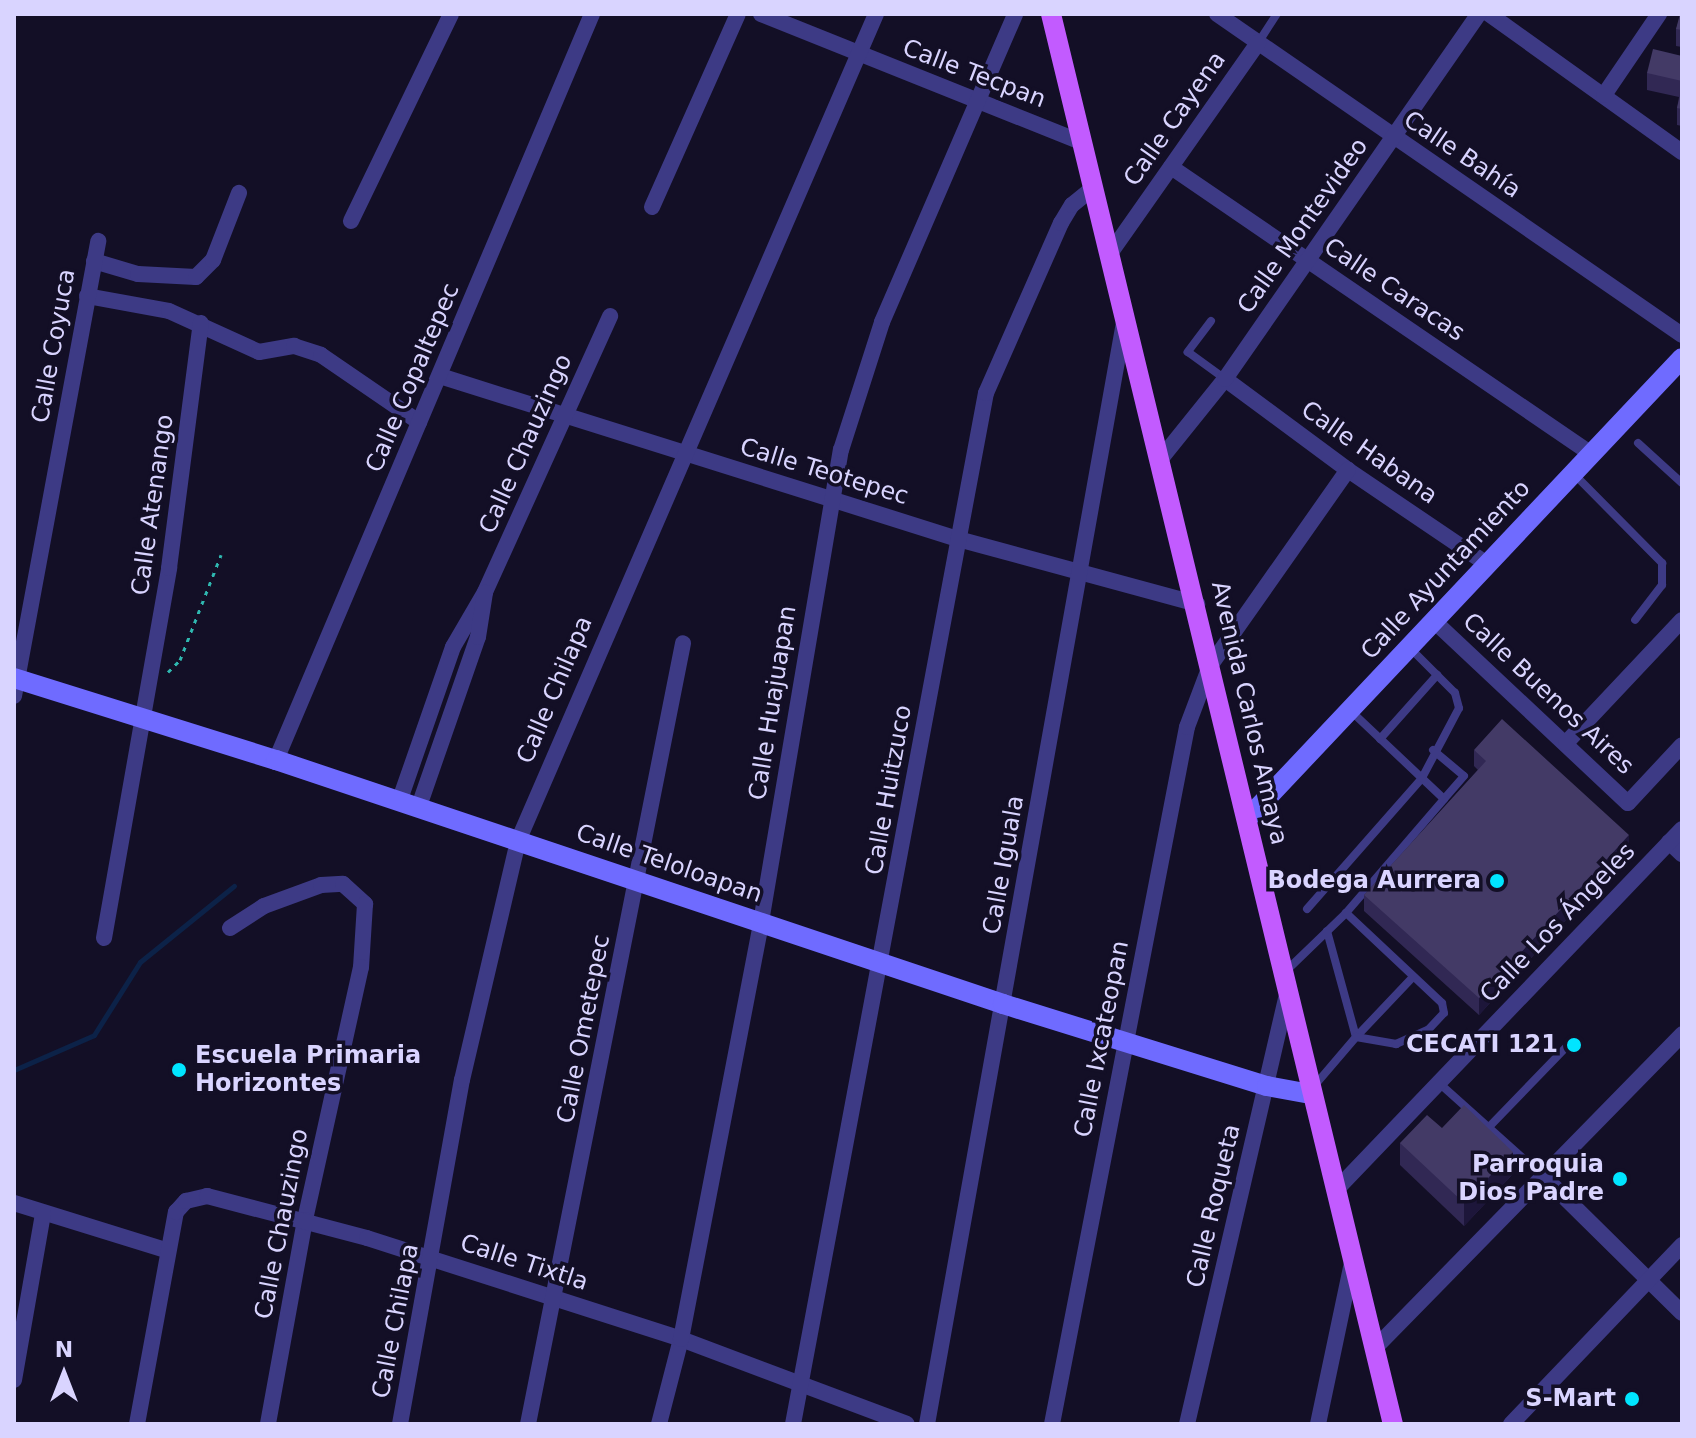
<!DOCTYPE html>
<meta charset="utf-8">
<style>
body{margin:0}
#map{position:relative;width:1696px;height:1438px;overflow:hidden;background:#130f26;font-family:"DejaVu Sans",sans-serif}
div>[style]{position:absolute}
.stream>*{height:5px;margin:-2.5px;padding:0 2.5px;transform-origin:2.5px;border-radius:2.5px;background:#0c2248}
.path>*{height:3px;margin-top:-1.5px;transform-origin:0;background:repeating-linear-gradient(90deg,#2fb8b0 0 4px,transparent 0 10px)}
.lane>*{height:8px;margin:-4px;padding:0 4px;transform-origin:4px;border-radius:4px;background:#3d3a85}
.street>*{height:16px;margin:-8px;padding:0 8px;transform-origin:8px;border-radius:8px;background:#3d3a85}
.secondary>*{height:20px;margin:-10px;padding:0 10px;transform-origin:10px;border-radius:10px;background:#6f6bff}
.primary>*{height:20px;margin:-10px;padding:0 10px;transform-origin:10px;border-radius:10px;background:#c25bff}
.wall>*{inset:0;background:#312854}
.shaded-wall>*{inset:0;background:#1d163a}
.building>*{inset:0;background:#433a66}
.dots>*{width:22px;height:22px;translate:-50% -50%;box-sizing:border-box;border:4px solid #130f26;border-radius:50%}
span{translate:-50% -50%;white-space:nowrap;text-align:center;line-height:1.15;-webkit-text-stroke:7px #130f26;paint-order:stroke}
.street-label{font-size:24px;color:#d9d4ff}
.poi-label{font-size:24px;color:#d9d4ff;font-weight:700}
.right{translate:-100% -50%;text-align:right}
.left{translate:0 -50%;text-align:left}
.frame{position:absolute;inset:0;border:16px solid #d9d4ff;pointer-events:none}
.north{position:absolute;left:24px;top:1334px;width:80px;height:80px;-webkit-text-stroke:6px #130f26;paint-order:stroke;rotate:0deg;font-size:22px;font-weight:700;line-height:32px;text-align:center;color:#d9d4ff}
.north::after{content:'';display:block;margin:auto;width:28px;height:36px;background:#d9d4ff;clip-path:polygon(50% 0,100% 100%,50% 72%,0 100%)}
</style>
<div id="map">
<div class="stream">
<div style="left:14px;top:1070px;width:87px;rotate:-23.6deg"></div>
<div style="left:94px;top:1035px;width:86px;rotate:-57.8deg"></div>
<div style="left:140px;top:962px;width:121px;rotate:-39deg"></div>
</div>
<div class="path">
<div style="left:168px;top:672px;width:17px;rotate:-45deg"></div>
<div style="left:180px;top:660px;width:113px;rotate:-68.7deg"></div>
</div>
<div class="lane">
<div style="left:1258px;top:43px;width:35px;rotate:-57deg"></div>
<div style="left:1211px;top:321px;width:39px;rotate:127deg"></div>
<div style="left:1188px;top:352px;width:46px;rotate:36.1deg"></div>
<div style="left:1638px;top:443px;width:59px;rotate:42.3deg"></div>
<div style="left:1573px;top:473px;width:127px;rotate:45.3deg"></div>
<div style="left:1662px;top:563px;width:22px;rotate:90deg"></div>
<div style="left:1662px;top:585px;width:44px;rotate:127.6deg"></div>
<div style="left:1380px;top:739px;width:86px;rotate:-48.3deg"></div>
<div style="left:1433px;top:750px;width:40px;rotate:40deg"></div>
<div style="left:1464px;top:776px;width:30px;rotate:131deg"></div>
<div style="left:1307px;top:909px;width:174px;rotate:-48.7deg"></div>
<div style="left:1422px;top:778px;width:79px;rotate:-62.1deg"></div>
<div style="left:1459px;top:708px;width:16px;rotate:-105deg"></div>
<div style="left:1455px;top:693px;width:64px;rotate:-135deg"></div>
<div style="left:1327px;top:931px;width:110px;rotate:74.7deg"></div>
<div style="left:1356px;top:1037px;width:83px;rotate:-46.5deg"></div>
<div style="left:1286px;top:971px;width:83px;rotate:-44deg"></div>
<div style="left:1346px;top:913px;width:150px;rotate:-49.3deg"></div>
<div style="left:1444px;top:799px;width:128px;rotate:-136.6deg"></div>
<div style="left:1439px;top:1083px;width:140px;rotate:41.8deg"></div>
<div style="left:1315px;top:1085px;width:63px;rotate:-49.5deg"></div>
<div style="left:1356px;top:1037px;width:41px;rotate:9.9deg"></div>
<div style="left:1396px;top:1044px;width:35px;rotate:-24deg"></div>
<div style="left:1428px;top:1030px;width:23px;rotate:-47deg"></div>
<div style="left:1444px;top:1013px;width:10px;rotate:-101deg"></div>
<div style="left:1442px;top:1003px;width:132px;rotate:-136.8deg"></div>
<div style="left:1489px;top:1127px;width:120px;rotate:-46deg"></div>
</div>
<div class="street">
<div style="left:761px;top:14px;width:345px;rotate:21.8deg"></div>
<div style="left:1217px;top:14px;width:565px;rotate:34.62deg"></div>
<div style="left:1489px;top:14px;width:237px;rotate:35.6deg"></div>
<div style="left:1604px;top:95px;width:98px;rotate:-55.8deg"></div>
<div style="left:1171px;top:167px;width:507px;rotate:34.32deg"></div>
<div style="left:652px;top:207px;width:211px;rotate:-66deg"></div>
<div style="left:351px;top:221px;width:230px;rotate:-64.2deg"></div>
<div style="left:1111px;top:252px;width:256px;rotate:-54.9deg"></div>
<div style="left:94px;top:261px;width:46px;rotate:16.5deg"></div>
<div style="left:138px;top:274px;width:58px;rotate:3deg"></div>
<div style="left:196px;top:277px;width:24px;rotate:-45deg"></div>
<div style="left:213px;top:260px;width:72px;rotate:-68.8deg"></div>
<div style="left:87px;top:296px;width:83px;rotate:10.4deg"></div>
<div style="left:169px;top:311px;width:99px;rotate:24.5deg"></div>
<div style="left:259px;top:352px;width:36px;rotate:-10deg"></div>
<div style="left:294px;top:346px;width:28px;rotate:18deg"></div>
<div style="left:321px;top:355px;width:119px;rotate:34.4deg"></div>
<div style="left:440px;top:376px;width:543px;rotate:17.47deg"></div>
<div style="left:958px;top:539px;width:248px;rotate:15.2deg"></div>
<div style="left:1225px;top:379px;width:153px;rotate:36.5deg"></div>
<div style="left:1348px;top:470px;width:168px;rotate:34.1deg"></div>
<div style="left:1159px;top:461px;width:105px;rotate:-51.2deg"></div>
<div style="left:1225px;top:379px;width:445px;rotate:-55.2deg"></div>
<div style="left:1434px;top:621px;width:266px;rotate:43.2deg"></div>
<div style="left:1628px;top:803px;width:79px;rotate:-47deg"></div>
<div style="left:14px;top:696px;width:463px;rotate:-79.5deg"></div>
<div style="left:1566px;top:743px;width:169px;rotate:-46.7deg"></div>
<div style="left:276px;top:760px;width:810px;rotate:-67.04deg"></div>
<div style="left:399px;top:802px;width:164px;rotate:-70.8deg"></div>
<div style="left:453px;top:647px;width:64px;rotate:-59.8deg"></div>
<div style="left:485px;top:592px;width:303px;rotate:-65.6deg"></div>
<div style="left:418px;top:809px;width:182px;rotate:-70.8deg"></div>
<div style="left:478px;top:637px;width:45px;rotate:-81deg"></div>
<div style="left:1669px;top:842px;width:18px;rotate:43deg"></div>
<div style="left:230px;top:928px;width:40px;rotate:-32.9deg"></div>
<div style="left:264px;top:906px;width:61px;rotate:-20.2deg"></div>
<div style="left:321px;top:885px;width:22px;rotate:-3deg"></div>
<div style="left:343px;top:884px;width:30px;rotate:42deg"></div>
<div style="left:365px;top:904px;width:63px;rotate:93.6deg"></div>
<div style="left:361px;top:967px;width:259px;rotate:102.5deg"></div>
<div style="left:305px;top:1220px;width:207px;rotate:100.3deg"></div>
<div style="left:104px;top:938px;width:376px;rotate:-80deg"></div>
<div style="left:169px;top:568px;width:247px;rotate:-82.6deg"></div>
<div style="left:1543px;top:1176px;width:195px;rotate:44.6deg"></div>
<div style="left:1336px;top:1190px;width:500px;rotate:-46.22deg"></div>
<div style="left:14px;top:1203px;width:159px;rotate:17.2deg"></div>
<div style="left:1375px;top:1348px;width:439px;rotate:-45.6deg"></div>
<div style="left:14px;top:1380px;width:169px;rotate:-80.1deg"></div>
<div style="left:137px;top:1424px;width:216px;rotate:-79.6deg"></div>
<div style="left:176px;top:1212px;width:15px;rotate:-48deg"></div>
<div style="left:186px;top:1201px;width:22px;rotate:-13deg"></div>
<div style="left:207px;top:1196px;width:165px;rotate:14.7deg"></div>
<div style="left:367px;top:1238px;width:330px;rotate:17.8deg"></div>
<div style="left:681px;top:1339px;width:241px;rotate:20.6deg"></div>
<div style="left:400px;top:1424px;width:350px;rotate:-79.8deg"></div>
<div style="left:462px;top:1080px;width:245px;rotate:-76.8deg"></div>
<div style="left:518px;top:841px;width:901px;rotate:-66.59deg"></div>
<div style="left:528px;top:1424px;width:796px;rotate:-78.77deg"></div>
<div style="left:659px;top:1424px;width:88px;rotate:-75.5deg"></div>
<div style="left:681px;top:1339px;width:425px;rotate:-79.1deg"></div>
<div style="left:761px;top:922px;width:479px;rotate:-80.4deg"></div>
<div style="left:841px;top:450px;width:134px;rotate:-72.2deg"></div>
<div style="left:882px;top:322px;width:335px;rotate:-66.6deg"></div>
<div style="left:793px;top:1424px;width:1049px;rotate:-79.4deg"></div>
<div style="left:986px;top:393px;width:186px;rotate:-66.2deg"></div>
<div style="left:1061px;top:223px;width:21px;rotate:-59deg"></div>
<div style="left:1072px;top:205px;width:27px;rotate:-39deg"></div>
<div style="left:927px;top:1424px;width:1118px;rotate:-79.86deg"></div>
<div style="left:1052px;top:1424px;width:710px;rotate:-79.04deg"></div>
<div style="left:1187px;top:727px;width:65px;rotate:-69.3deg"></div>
<div style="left:1210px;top:666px;width:240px;rotate:-54.9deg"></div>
<div style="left:1187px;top:1424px;width:436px;rotate:-76.9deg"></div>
<div style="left:1318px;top:1424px;width:166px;rotate:-78.1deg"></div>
<div style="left:1511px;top:1424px;width:248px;rotate:-46.3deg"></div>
</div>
<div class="secondary">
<div style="left:14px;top:678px;width:275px;rotate:17.4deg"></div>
<div style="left:276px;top:760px;width:767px;rotate:18.55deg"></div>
<div style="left:1003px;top:1004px;width:276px;rotate:17.3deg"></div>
<div style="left:1267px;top:1086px;width:44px;rotate:10.5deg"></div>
<div style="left:1248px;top:818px;width:632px;rotate:-46.67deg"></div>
</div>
<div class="primary">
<div style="left:1051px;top:14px;width:1451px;rotate:76.37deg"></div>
</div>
<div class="wall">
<div style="clip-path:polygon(1682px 14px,1682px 47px,1676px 46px,1676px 29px)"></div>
<div style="clip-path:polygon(1682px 56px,1682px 126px,1677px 125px,1677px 108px,1679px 97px,1647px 90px,1647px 73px)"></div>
<div style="clip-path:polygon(1474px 750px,1629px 851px,1479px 1015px,1364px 911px,1364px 895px,1478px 770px,1474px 766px)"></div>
<div style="clip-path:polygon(1442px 1128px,1513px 1174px,1464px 1226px,1400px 1165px,1400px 1143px)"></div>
</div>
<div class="shaded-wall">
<div style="clip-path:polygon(1629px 835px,1629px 851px,1479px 1015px,1479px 998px)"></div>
<div style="clip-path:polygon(1513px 1152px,1513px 1174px,1464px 1226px,1464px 1203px)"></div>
</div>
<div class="building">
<div style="clip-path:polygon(1680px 14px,1682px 14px,1682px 30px,1676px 29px)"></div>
<div style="clip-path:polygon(1653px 49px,1682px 56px,1682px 81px,1647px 73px)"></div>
<div style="clip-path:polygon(1682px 88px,1682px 109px,1677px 108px)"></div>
<div style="clip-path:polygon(1502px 719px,1629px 835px,1479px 998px,1364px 895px,1486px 761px,1474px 750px)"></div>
<div style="clip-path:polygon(1464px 1105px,1513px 1152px,1464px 1203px,1400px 1143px,1427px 1115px,1442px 1128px)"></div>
</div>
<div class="dots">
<div style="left:1497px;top:881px;background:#00e5ff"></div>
<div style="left:1574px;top:1045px;background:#00e5ff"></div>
<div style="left:179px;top:1070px;background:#00e5ff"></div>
<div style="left:1620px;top:1179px;background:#00e5ff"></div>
<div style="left:1632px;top:1399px;background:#00e5ff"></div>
</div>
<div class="street-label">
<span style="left:974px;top:74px;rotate:21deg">Calle Tecpan</span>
<span style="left:1175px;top:119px;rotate:-55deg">Calle Cayena</span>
<span style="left:1462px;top:155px;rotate:34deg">Calle Bahía</span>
<span style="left:1303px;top:226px;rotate:-55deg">Calle Montevideo</span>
<span style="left:1394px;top:290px;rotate:34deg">Calle Caracas</span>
<span style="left:54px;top:346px;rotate:-80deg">Calle Coyuca</span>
<span style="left:413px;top:378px;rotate:-67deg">Calle Copaltepec</span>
<span style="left:526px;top:444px;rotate:-66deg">Calle Chauzingo</span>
<span style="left:1369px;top:453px;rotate:35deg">Calle Habana</span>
<span style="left:824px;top:472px;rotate:17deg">Calle Teotepec</span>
<span style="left:153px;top:505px;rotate:-82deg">Calle Atenango</span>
<span style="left:1446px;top:570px;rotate:-47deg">Calle Ayuntamiento</span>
<span style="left:555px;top:690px;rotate:-67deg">Calle Chilapa</span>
<span style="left:1548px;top:694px;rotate:43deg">Calle Buenos Aires</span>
<span style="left:773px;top:703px;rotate:-81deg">Calle Huajuapan</span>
<span style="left:1249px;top:713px;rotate:77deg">Avenida Carlos Amaya</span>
<span style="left:889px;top:790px;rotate:-80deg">Calle Huitzuco</span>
<span style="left:669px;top:864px;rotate:19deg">Calle Teloloapan</span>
<span style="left:1004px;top:865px;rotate:-80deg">Calle Iguala</span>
<span style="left:1558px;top:923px;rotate:-46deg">Calle Los Ángeles</span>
<span style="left:584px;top:1029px;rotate:-79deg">Calle Ometepec</span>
<span style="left:1102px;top:1039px;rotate:-79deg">Calle Ixcateopan</span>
<span style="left:1214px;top:1206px;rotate:-77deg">Calle Roqueta</span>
<span style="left:282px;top:1224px;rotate:-79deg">Calle Chauzingo</span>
<span style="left:524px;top:1263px;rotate:18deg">Calle Tixtla</span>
<span style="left:396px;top:1321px;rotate:-79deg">Calle Chilapa</span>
</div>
<div class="poi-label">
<span class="right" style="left:1481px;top:881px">Bodega Aurrera</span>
<span class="right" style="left:1558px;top:1045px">CECATI 121</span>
<span class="left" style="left:195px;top:1070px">Escuela Primaria<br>Horizontes</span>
<span class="right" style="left:1604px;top:1179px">Parroquia<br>Dios Padre</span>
<span class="right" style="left:1616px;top:1399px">S-Mart</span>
</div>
<div class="frame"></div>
<div class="north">N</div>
</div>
